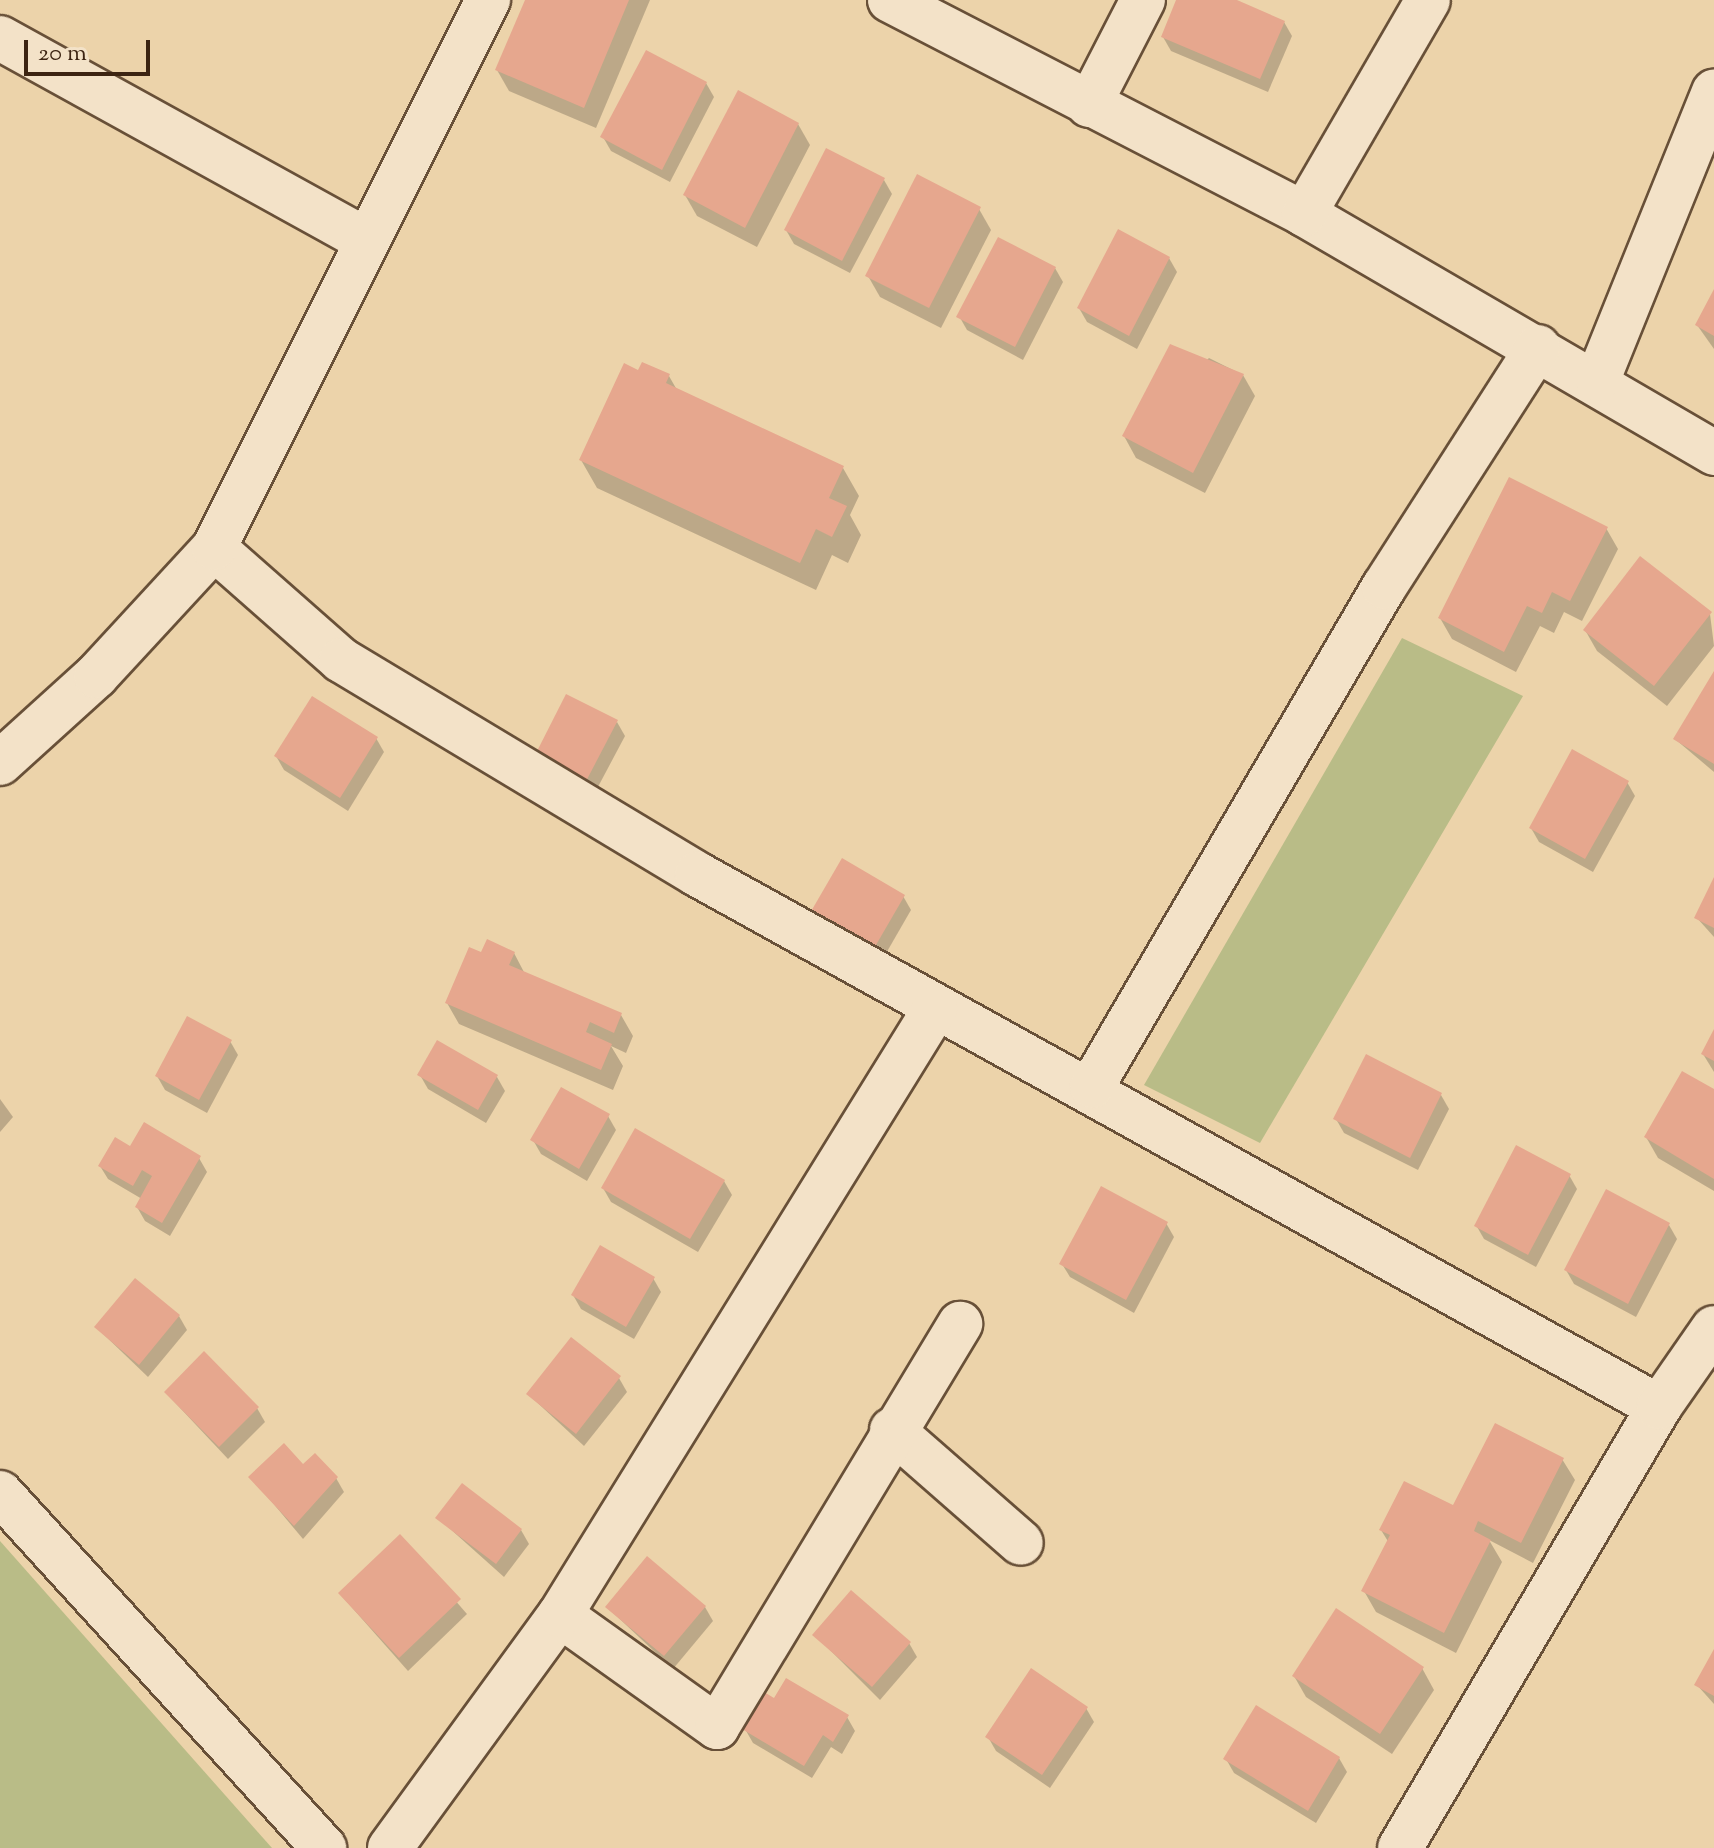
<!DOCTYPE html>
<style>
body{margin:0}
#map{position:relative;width:1714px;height:1848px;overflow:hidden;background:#ecd3aa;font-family:"Sorts Mill Goudy",serif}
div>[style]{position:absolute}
.green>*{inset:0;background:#b9bc87}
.shadow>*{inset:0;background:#0003}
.building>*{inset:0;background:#e6a78e}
.roads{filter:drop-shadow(2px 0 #685038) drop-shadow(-2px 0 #685038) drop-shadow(0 2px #685038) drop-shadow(0 -2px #685038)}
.minor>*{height:44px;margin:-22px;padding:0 22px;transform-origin:22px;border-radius:22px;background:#f3e2c8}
span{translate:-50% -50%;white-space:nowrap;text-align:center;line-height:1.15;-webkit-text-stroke:8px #f3e2c8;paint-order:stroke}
.scale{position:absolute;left:24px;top:40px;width:126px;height:36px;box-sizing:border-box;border:4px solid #3c2412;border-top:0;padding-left:10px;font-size:24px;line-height:28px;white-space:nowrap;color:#3c2412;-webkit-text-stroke:6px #f3e2c8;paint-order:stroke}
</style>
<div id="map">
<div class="green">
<div style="clip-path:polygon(1402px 638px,1523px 696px,1260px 1143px,1144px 1085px)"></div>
<div style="clip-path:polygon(0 1541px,272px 1848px,0 1848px)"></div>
</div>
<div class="shadow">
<div style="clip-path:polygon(527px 0,650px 0,596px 128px,509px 91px,497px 70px)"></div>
<div style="clip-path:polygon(1178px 0,1232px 0,1284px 22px,1292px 36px,1268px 92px,1171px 51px,1163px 37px)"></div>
<div style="clip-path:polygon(706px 83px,714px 97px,670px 182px,611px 151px,603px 137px)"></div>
<div style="clip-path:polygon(798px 124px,810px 145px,757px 247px,697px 216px,685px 195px)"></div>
<div style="clip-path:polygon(884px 180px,892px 194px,850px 273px,794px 244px,786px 230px)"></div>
<div style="clip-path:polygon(979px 209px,991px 230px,941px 328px,880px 297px,868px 276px)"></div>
<div style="clip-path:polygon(1169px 258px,1177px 272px,1137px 349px,1087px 322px,1079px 308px)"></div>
<div style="clip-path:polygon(1055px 268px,1063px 282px,1023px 360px,967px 330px,959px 316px)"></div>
<div style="clip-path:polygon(1714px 293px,1714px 349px,1697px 325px)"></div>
<div style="clip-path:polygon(1209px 358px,1243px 375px,1255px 396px,1205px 493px,1136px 458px,1124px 436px)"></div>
<div style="clip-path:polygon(639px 372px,669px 376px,677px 390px,843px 468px,859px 496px,850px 515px,861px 535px,848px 563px,832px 555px,816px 590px,597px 488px,581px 460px)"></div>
<div style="clip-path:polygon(1606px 528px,1618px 549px,1582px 621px,1564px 612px,1554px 633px,1540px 626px,1516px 672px,1452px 639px,1440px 618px)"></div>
<div style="clip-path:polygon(1710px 614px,1714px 646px,1667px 706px,1597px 651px,1585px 630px)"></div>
<div style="clip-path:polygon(1714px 675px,1714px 772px,1675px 739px)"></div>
<div style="clip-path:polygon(617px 722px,625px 736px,591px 800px,542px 775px)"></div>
<div style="clip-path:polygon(376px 738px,384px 752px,348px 811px,284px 770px,276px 756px)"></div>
<div style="clip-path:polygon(1627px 782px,1635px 796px,1593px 872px,1539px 842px,1531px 828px)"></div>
<div style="clip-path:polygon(1714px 882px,1714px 937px,1697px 918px)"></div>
<div style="clip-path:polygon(903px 896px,911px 910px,877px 969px,817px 934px)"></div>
<div style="clip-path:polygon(514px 953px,525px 974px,621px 1015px,633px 1036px,626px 1053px,611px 1046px,623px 1066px,613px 1090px,459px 1024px,447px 1003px)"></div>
<div style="clip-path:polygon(1714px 1034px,1714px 1072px,1703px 1054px)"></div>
<div style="clip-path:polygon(230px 1041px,238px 1055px,207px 1113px,165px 1090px,157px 1076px)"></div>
<div style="clip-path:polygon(420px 1075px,497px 1077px,505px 1091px,486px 1123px,428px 1089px)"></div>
<div style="clip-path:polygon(1714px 1092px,1714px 1191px,1658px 1158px,1646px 1137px)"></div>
<div style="clip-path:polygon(1441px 1095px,1449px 1109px,1418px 1170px,1344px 1133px,1336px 1119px)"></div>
<div style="clip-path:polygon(0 1099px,13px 1117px,0 1132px)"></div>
<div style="clip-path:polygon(608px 1116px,616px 1130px,587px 1181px,541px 1154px,533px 1140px)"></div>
<div style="clip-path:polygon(131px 1149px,199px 1158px,207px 1172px,170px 1236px,145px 1221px,137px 1207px,142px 1199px,108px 1179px,100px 1166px)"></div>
<div style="clip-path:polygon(1569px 1175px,1577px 1189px,1536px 1267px,1484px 1239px,1476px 1225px)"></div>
<div style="clip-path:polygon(724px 1181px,732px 1195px,698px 1252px,611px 1202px,603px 1188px)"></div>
<div style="clip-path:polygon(1166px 1223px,1174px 1237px,1134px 1313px,1070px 1277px,1062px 1264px)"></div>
<div style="clip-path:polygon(1669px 1225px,1677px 1239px,1636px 1317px,1574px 1284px,1566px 1270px)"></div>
<div style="clip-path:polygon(653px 1278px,661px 1292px,634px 1339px,581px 1309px,573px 1295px)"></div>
<div style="clip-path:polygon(179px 1316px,187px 1330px,148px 1377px,97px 1328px)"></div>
<div style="clip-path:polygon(619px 1378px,627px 1392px,584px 1446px,528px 1394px)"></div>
<div style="clip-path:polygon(166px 1393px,257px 1408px,265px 1422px,228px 1459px)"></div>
<div style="clip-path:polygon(1562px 1459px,1575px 1480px,1533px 1563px,1489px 1540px,1502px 1562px,1456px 1653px,1376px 1612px,1364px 1591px,1389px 1543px,1381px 1530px,1454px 1508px)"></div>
<div style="clip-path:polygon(303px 1466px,336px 1478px,344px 1492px,303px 1539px,251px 1477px)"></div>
<div style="clip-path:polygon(438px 1518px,521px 1530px,529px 1544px,504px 1577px)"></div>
<div style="clip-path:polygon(400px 1537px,467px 1614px,408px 1671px,340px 1594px)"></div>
<div style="clip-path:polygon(705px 1607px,713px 1621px,673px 1669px,608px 1608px)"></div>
<div style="clip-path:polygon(815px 1635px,909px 1643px,917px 1657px,880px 1700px)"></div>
<div style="clip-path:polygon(1714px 1653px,1714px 1704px,1697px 1685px)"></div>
<div style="clip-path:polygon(1422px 1668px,1434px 1690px,1392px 1754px,1306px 1697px,1294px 1676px)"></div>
<div style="clip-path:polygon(775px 1701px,847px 1717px,855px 1731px,842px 1754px,831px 1747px,812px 1778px,753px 1743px,745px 1729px)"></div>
<div style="clip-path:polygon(1086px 1708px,1094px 1722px,1050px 1788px,996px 1751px,988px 1737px)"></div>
<div style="clip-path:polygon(1339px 1758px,1347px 1772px,1316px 1823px,1234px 1773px,1226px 1759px)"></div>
</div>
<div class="building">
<div style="clip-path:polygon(525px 0,629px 0,584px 108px,495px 70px)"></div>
<div style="clip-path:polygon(1176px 0,1237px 0,1285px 21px,1260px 79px,1161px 37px)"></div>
<div style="clip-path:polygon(646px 50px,707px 82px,662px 170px,600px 137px)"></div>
<div style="clip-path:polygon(738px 90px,799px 123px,745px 228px,683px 195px)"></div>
<div style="clip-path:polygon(826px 148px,885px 178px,842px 261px,784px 230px)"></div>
<div style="clip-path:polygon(917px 174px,981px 207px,929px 308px,865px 276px)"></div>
<div style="clip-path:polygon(1118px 229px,1170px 257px,1129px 336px,1077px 308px)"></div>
<div style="clip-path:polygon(998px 237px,1056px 267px,1015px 347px,956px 317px)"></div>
<div style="clip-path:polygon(1714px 289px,1714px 336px,1695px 325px)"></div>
<div style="clip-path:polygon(1170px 344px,1244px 374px,1193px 473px,1122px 436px)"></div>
<div style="clip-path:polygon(642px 362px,670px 374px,666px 383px,844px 466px,829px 498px,847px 506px,832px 537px,816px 529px,800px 563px,579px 460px,624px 363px,638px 370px)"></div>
<div style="clip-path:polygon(1509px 477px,1608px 527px,1570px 601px,1552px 592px,1542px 613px,1527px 606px,1504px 652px,1438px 618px)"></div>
<div style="clip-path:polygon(1640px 556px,1712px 612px,1654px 686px,1583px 630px)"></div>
<div style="clip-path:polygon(1714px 671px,1714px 764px,1673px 739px)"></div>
<div style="clip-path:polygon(566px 694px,618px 720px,583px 787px,532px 761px)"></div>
<div style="clip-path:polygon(312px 696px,378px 737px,340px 798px,274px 756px)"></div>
<div style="clip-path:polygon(1572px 749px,1629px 781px,1585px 859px,1529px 828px)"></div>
<div style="clip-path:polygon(842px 858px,905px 895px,869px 957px,806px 920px)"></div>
<div style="clip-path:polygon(1714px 877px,1714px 928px,1694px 918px)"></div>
<div style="clip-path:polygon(487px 939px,515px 952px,509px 965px,622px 1013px,614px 1033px,590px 1022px,586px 1032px,612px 1044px,601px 1070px,445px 1003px,469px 947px,481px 952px)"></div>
<div style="clip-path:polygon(187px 1016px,232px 1040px,199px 1100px,155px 1076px)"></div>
<div style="clip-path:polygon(1714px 1029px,1714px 1061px,1701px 1054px)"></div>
<div style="clip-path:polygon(437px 1040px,498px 1075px,478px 1110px,417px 1075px)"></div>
<div style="clip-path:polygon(1366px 1054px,1442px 1093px,1410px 1158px,1333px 1119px)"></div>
<div style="clip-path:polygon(1682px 1071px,1714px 1089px,1714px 1179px,1644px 1137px)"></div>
<div style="clip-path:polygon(561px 1087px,610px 1114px,579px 1169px,530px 1140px)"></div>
<div style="clip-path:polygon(144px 1122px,201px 1156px,162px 1223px,135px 1207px,152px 1176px,142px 1170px,133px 1186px,98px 1166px,115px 1137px,130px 1146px)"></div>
<div style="clip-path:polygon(635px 1128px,725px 1180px,690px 1239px,601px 1188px)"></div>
<div style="clip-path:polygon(1516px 1145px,1571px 1174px,1528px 1255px,1474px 1226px)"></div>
<div style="clip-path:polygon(1101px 1186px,1168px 1222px,1126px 1300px,1059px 1264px)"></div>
<div style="clip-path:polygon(1606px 1189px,1670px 1223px,1628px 1304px,1564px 1270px)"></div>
<div style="clip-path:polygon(600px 1245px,655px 1277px,626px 1327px,571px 1295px)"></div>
<div style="clip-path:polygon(135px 1278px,180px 1315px,139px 1365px,94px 1327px)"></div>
<div style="clip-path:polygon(571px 1337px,621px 1376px,576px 1434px,526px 1394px)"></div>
<div style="clip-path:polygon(204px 1351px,259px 1407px,219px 1447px,164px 1392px)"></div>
<div style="clip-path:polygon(1495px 1423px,1564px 1458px,1521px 1543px,1478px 1521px,1474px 1531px,1491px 1540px,1444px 1633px,1361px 1591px,1390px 1535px,1379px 1530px,1404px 1481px,1453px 1505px)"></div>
<div style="clip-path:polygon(284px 1443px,303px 1464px,315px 1453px,338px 1477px,294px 1526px,248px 1477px)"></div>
<div style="clip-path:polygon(462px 1483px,522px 1529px,496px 1564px,435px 1518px)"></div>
<div style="clip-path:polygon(400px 1534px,461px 1599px,399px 1658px,338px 1593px)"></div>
<div style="clip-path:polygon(647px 1556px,706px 1606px,664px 1656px,605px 1607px)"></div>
<div style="clip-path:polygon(851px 1590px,911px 1642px,872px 1687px,812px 1635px)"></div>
<div style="clip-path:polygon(1336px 1608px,1424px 1667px,1380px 1734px,1292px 1676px)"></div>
<div style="clip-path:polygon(1714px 1649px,1714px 1696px,1694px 1685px)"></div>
<div style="clip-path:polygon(1031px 1668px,1088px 1707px,1042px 1775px,985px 1737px)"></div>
<div style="clip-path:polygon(786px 1678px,849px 1715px,833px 1742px,823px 1735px,804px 1766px,742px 1729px,764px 1692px,774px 1698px)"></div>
<div style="clip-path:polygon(1256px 1705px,1340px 1757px,1308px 1811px,1223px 1759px)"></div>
</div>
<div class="roads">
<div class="minor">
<div style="left:890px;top:0;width:466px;rotate:27.3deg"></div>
<div style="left:1304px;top:214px;width:475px;rotate:30.2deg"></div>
<div style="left:0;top:38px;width:419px;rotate:28.9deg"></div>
<div style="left:1089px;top:105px;width:118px;rotate:-62.8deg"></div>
<div style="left:1304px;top:214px;width:247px;rotate:-59.9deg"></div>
<div style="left:1598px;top:379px;width:310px;rotate:-68deg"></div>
<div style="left:214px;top:548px;width:169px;rotate:41.4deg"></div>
<div style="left:341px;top:660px;width:415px;rotate:31deg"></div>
<div style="left:697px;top:874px;width:1100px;rotate:28.99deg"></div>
<div style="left:0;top:763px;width:130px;rotate:-42.2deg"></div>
<div style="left:96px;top:676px;width:174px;rotate:-47.3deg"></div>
<div style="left:214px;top:548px;width:613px;rotate:-63.43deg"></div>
<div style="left:1092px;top:1086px;width:578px;rotate:-59.67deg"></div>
<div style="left:1384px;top:587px;width:285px;rotate:-57.3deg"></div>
<div style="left:892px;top:1430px;width:171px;rotate:41.2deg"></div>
<div style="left:0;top:1493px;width:481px;rotate:47.6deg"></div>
<div style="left:560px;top:1615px;width:193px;rotate:35.5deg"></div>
<div style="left:717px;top:1727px;width:471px;rotate:-58.9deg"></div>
<div style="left:390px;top:1848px;width:288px;rotate:-53.9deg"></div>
<div style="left:560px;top:1615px;width:713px;rotate:-58.25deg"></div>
<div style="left:1400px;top:1848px;width:511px;rotate:-59.57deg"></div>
<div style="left:1659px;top:1407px;width:96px;rotate:-55.2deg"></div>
</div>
</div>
<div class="scale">20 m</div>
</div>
